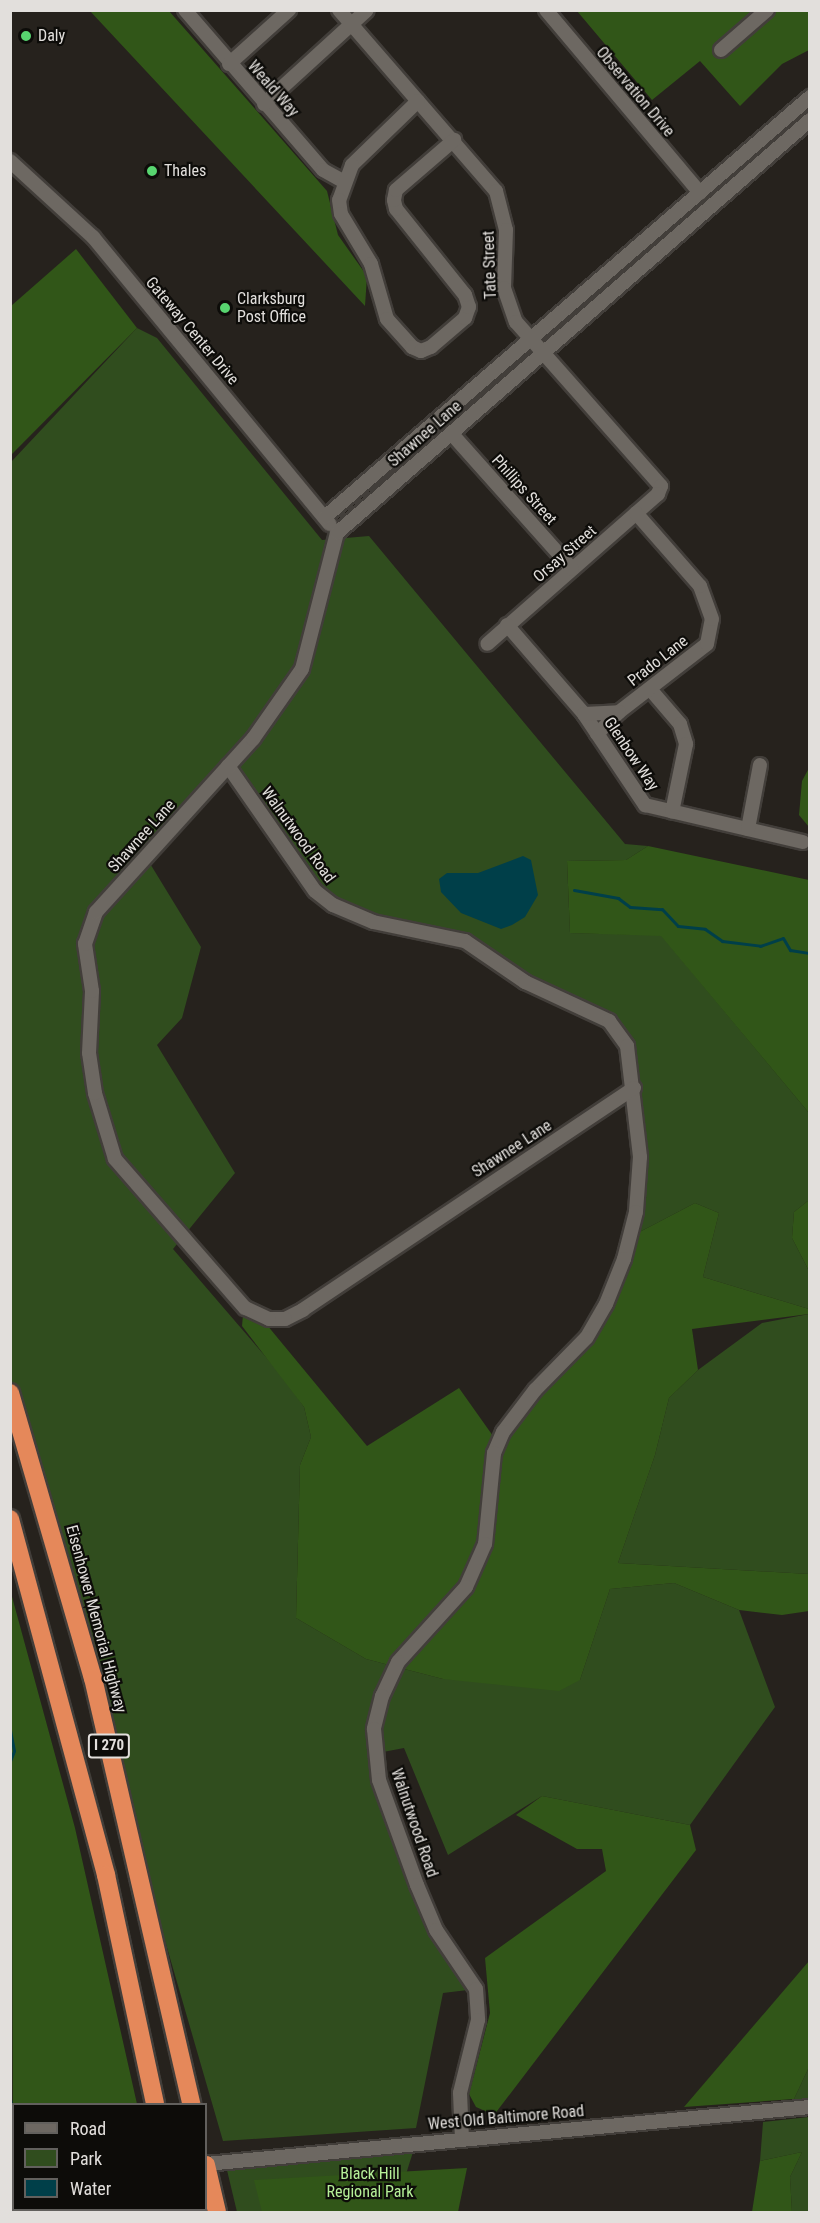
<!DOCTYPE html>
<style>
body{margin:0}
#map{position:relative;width:820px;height:2223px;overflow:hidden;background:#26221d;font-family:"Roboto Condensed",sans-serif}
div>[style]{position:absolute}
.green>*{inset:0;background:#304d1e}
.forest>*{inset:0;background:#315618}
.water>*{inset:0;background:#003f49}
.stream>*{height:3px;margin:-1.5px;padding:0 1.5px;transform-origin:1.5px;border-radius:1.5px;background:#003f49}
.roads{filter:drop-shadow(2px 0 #423e3a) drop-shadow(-2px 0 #423e3a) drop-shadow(0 2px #423e3a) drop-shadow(0 -2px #423e3a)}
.minor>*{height:14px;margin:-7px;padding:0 7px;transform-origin:7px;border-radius:7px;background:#6d6862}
.highway>*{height:18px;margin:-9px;padding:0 9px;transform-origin:9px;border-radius:9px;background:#e5885a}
.dots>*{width:16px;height:16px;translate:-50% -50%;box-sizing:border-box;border:3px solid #0d0c09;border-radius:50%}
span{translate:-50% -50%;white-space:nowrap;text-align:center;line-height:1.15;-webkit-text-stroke:4.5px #0d0c09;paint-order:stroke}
.shield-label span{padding:2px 4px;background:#0d0c09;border:2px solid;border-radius:4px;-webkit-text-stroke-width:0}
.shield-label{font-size:15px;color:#e2dfdc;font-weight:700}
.poi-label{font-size:16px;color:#e2dfdc}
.left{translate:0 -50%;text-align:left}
.street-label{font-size:16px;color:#e2dfdc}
.park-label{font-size:16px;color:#b6f098}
.frame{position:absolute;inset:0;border:12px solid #e2dfdc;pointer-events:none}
.legend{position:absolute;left:12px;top:2103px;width:195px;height:108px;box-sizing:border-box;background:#0d0c09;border:2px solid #62605d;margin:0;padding:8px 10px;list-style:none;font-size:18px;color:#e2dfdc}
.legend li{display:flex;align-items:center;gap:12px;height:30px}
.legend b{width:30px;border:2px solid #62605d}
</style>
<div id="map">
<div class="green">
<div style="clip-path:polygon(137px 328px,157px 338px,322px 540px,369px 536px,625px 844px,648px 846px,626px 860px,567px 861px,570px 933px,661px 935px,809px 1113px,809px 1200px,794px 1212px,792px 1238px,809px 1271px,809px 1309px,703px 1277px,719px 1213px,695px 1203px,630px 1237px,640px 1157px,627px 1046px,609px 1021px,525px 982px,465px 941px,373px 922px,333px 905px,228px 766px,146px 857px,201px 947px,182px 1018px,157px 1045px,235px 1173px,173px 1249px,284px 1378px,304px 1407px,311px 1437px,300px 1465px,296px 1618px,366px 1659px,443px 1679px,580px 1680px,610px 1589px,674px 1583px,739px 1610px,775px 1707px,690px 1825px,542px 1796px,448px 1855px,404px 1748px,383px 1752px,379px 1780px,417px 1885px,476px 1989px,443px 1993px,416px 2128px,223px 2141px,11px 1409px,11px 462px)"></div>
<div style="clip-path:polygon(809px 1314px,809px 1574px,618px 1563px,655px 1455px,669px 1398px,698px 1370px,762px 1323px)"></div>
<div style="clip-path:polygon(809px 2067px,809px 2099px,794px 2099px)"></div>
<div style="clip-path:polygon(809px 2117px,809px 2212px,792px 2212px,790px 2177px,802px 2152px,760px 2161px,763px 2122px)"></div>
<div style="clip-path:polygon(413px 2152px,394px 2212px,237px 2212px,226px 2166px)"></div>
</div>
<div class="forest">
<div style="clip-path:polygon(90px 11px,169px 11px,327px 191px,338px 235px,367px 276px,365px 306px)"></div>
<div style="clip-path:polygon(577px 11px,809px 11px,809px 50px,782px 64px,740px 106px,700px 61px,652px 100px)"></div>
<div style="clip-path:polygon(76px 249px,137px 328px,11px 455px,11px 306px)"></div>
<div style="clip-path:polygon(809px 768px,810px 768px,809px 827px,799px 815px,802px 781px)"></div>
<div style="clip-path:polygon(648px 846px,809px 880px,809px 1113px,661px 936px,570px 933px,567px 861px,626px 860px)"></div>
<div style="clip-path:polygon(809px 1200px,809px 1271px,792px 1238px,794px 1212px)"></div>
<div style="clip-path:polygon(695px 1203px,719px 1213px,703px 1277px,809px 1309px,809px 1314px,692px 1329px,698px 1370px,669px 1398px,655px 1455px,618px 1563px,809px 1574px,809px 1611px,782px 1615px,739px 1610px,674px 1583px,610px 1589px,580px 1680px,559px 1691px,443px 1679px,366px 1659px,296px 1618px,300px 1465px,311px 1437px,304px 1407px,242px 1326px,243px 1315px,267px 1325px,367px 1446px,459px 1388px,498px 1443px,586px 1338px,630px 1237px)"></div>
<div style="clip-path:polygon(11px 1593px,75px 1828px,137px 2104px,14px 2104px,13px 2168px)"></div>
<div style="clip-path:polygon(542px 1796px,690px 1825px,696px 1850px,494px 2115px,476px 2107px,469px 2094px,490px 2013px,485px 1958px,606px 1871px,602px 1849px,577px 1849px,516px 1815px)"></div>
<div style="clip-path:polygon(809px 1961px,809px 2067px,794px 2099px,684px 2107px)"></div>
<div style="clip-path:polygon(802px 2152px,790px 2177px,792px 2212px,752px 2212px,760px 2161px)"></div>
<div style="clip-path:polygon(467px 2168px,458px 2212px,262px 2212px,254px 2180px)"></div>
<div style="clip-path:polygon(10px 2190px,14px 2210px,147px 2212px,11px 2212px)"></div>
</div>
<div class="water">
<div style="clip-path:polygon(523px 856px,531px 860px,538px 895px,525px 917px,512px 925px,501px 929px,461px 913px,441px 892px,439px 879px,447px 873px,478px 873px)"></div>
</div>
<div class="stream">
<div style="left:574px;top:890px;width:45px;rotate:10.3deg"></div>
<div style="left:618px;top:898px;width:15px;rotate:37deg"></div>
<div style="left:630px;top:907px;width:32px;rotate:4deg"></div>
<div style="left:662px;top:909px;width:23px;rotate:47deg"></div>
<div style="left:678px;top:926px;width:27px;rotate:6deg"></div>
<div style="left:705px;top:929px;width:21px;rotate:35deg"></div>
<div style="left:722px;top:941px;width:38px;rotate:7deg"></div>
<div style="left:760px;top:946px;width:24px;rotate:-19deg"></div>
<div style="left:783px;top:938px;width:14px;rotate:60deg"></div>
<div style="left:790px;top:950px;width:20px;rotate:9deg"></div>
<div style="left:10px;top:1730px;width:21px;rotate:79deg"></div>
<div style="left:14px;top:1751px;width:11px;rotate:112deg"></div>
<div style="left:10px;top:2099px;width:21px;rotate:79deg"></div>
</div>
<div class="roads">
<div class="minor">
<div style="left:185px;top:10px;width:211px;rotate:49.2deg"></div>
<div style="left:323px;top:170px;width:23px;rotate:29deg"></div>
<div style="left:339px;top:10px;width:240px;rotate:49.1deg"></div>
<div style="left:496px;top:191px;width:40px;rotate:75.6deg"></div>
<div style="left:506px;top:230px;width:58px;rotate:92deg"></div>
<div style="left:504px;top:288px;width:36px;rotate:71deg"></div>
<div style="left:516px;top:322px;width:219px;rotate:48.5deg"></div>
<div style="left:661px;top:486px;width:9px;rotate:111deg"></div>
<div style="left:658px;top:494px;width:227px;rotate:138.7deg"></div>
<div style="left:546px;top:10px;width:239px;rotate:49.9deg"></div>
<div style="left:721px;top:50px;width:61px;rotate:-41deg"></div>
<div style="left:229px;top:64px;width:81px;rotate:-42deg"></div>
<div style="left:418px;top:101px;width:92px;rotate:135.9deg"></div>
<div style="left:352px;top:165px;width:37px;rotate:110deg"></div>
<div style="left:339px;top:200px;width:14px;rotate:82deg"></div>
<div style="left:341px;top:214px;width:58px;rotate:59deg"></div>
<div style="left:371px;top:264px;width:57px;rotate:73.8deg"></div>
<div style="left:387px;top:319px;width:38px;rotate:48deg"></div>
<div style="left:412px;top:347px;width:10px;rotate:24deg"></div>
<div style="left:421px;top:351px;width:11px;rotate:-22deg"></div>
<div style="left:431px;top:347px;width:45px;rotate:-40.5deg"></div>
<div style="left:465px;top:318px;width:12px;rotate:-70deg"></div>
<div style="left:469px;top:307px;width:13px;rotate:-108deg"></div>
<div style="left:465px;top:295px;width:110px;rotate:-128.7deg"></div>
<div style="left:396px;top:209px;width:9px;rotate:-103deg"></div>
<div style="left:394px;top:200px;width:10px;rotate:-79deg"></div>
<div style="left:396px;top:190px;width:77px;rotate:-40.8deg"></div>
<div style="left:264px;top:104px;width:139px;rotate:-42.4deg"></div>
<div style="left:10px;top:161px;width:113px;rotate:42.5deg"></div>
<div style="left:93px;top:237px;width:372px;rotate:50.5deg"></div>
<div style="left:451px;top:433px;width:182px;rotate:48.3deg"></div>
<div style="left:325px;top:517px;width:642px;rotate:-40.89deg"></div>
<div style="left:507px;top:625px;width:118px;rotate:49.1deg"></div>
<div style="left:584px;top:714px;width:110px;rotate:56.2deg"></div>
<div style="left:645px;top:805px;width:162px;rotate:13.2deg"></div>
<div style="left:650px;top:689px;width:46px;rotate:49.4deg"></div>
<div style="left:680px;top:724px;width:21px;rotate:73deg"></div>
<div style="left:686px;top:744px;width:69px;rotate:101.6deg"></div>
<div style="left:619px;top:712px;width:111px;rotate:-37.7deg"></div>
<div style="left:707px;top:644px;width:25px;rotate:-79deg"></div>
<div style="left:712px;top:619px;width:35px;rotate:-110deg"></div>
<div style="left:700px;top:586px;width:97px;rotate:-131.2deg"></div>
<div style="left:584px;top:714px;width:35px;rotate:-3deg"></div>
<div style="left:619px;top:712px;width:31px;rotate:135deg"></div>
<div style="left:228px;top:766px;width:152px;rotate:55.2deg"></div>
<div style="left:315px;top:891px;width:23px;rotate:38deg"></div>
<div style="left:333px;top:905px;width:43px;rotate:23deg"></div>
<div style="left:373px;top:922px;width:94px;rotate:11.7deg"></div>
<div style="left:465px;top:941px;width:73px;rotate:34.3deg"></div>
<div style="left:525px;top:982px;width:93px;rotate:24.9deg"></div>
<div style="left:609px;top:1021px;width:31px;rotate:54deg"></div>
<div style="left:627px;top:1046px;width:112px;rotate:83.3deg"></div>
<div style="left:640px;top:1157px;width:55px;rotate:94.2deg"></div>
<div style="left:636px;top:1212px;width:49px;rotate:104.3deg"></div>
<div style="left:624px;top:1259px;width:48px;rotate:111.8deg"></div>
<div style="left:606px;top:1304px;width:39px;rotate:120deg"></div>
<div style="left:586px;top:1338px;width:73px;rotate:134.4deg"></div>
<div style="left:535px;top:1390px;width:53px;rotate:127.3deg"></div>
<div style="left:503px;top:1432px;width:23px;rotate:113deg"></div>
<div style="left:494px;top:1453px;width:91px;rotate:95.6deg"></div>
<div style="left:485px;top:1544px;width:47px;rotate:113.8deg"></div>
<div style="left:466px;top:1587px;width:101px;rotate:132.2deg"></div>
<div style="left:398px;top:1662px;width:38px;rotate:115deg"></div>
<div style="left:382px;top:1696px;width:34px;rotate:104deg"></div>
<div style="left:374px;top:1729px;width:51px;rotate:84.4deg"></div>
<div style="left:379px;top:1780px;width:112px;rotate:70.1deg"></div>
<div style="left:417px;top:1885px;width:49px;rotate:67.1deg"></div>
<div style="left:436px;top:1930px;width:71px;rotate:55.9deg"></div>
<div style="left:476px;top:1989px;width:31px;rotate:86deg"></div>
<div style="left:478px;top:2020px;width:75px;rotate:103.9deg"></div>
<div style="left:460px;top:2093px;width:46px;rotate:87.5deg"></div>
<div style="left:748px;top:829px;width:65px;rotate:-79.4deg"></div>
<div style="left:634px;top:1088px;width:399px;rotate:146.2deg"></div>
<div style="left:303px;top:1310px;width:20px;rotate:153deg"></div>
<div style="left:285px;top:1319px;width:16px;rotate:180deg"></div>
<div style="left:269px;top:1319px;width:26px;rotate:-155deg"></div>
<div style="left:245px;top:1308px;width:198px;rotate:-131.1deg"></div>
<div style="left:115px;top:1159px;width:69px;rotate:-106.9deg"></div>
<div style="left:95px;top:1093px;width:40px;rotate:-98.5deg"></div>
<div style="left:89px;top:1053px;width:62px;rotate:-87.2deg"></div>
<div style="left:92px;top:991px;width:48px;rotate:-98.5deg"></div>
<div style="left:85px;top:944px;width:34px;rotate:-71deg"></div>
<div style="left:96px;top:912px;width:234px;rotate:-47.8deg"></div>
<div style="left:253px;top:739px;width:85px;rotate:-55deg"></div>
<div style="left:302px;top:669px;width:140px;rotate:-75.6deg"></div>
<div style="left:337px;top:533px;width:628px;rotate:-41.13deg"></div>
<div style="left:206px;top:2164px;width:607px;rotate:-5.39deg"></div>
<div style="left:10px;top:2181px;width:4px"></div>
</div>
<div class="highway">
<div style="left:10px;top:1393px;width:297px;rotate:73.8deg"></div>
<div style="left:93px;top:1678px;width:437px;rotate:77deg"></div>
<div style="left:10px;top:1519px;width:369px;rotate:74.9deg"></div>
<div style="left:106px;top:1875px;width:234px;rotate:77.9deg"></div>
<div style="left:206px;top:2165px;width:48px;rotate:76.8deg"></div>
<div style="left:177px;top:2210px;width:2px;rotate:90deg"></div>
</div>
</div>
<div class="dots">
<div style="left:26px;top:36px;background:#58d570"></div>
<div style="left:152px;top:171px;background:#58d570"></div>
<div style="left:225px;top:308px;background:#58d570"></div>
</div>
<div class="shield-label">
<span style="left:109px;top:1746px">I 270</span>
</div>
<div class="poi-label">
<span class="left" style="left:38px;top:36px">Daly</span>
<span class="left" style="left:164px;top:171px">Thales</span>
<span class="left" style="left:237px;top:308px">Clarksburg<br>Post Office</span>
</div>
<div class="street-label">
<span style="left:273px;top:89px;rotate:49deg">Weald Way</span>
<span style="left:635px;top:92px;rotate:50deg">Observation Drive</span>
<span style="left:490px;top:265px;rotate:-92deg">Tate Street</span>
<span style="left:192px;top:331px;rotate:50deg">Gateway Center Drive</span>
<span style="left:425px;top:434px;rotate:-41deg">Shawnee Lane</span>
<span style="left:524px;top:490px;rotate:48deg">Phillips Street</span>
<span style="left:565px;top:554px;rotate:-41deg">Orsay Street</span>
<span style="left:658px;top:661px;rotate:-38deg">Prado Lane</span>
<span style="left:631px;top:754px;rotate:56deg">Glenbow Way</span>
<span style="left:298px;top:835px;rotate:54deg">Walnutwood Road</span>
<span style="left:142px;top:836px;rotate:-48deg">Shawnee Lane</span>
<span style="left:512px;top:1149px;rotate:-33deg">Shawnee Lane</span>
<span style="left:96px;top:1619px;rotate:75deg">Eisenhower Memorial Highway</span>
<span style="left:414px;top:1823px;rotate:71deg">Walnutwood Road</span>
<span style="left:506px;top:2118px;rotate:-5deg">West Old Baltimore Road</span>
</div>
<div class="park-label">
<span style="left:370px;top:2183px">Black Hill<br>Regional Park</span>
</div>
<div class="frame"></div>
<ul class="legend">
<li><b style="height:8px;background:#6d6862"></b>Road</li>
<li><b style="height:16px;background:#304d1e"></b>Park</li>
<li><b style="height:16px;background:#003f49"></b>Water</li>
</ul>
</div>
